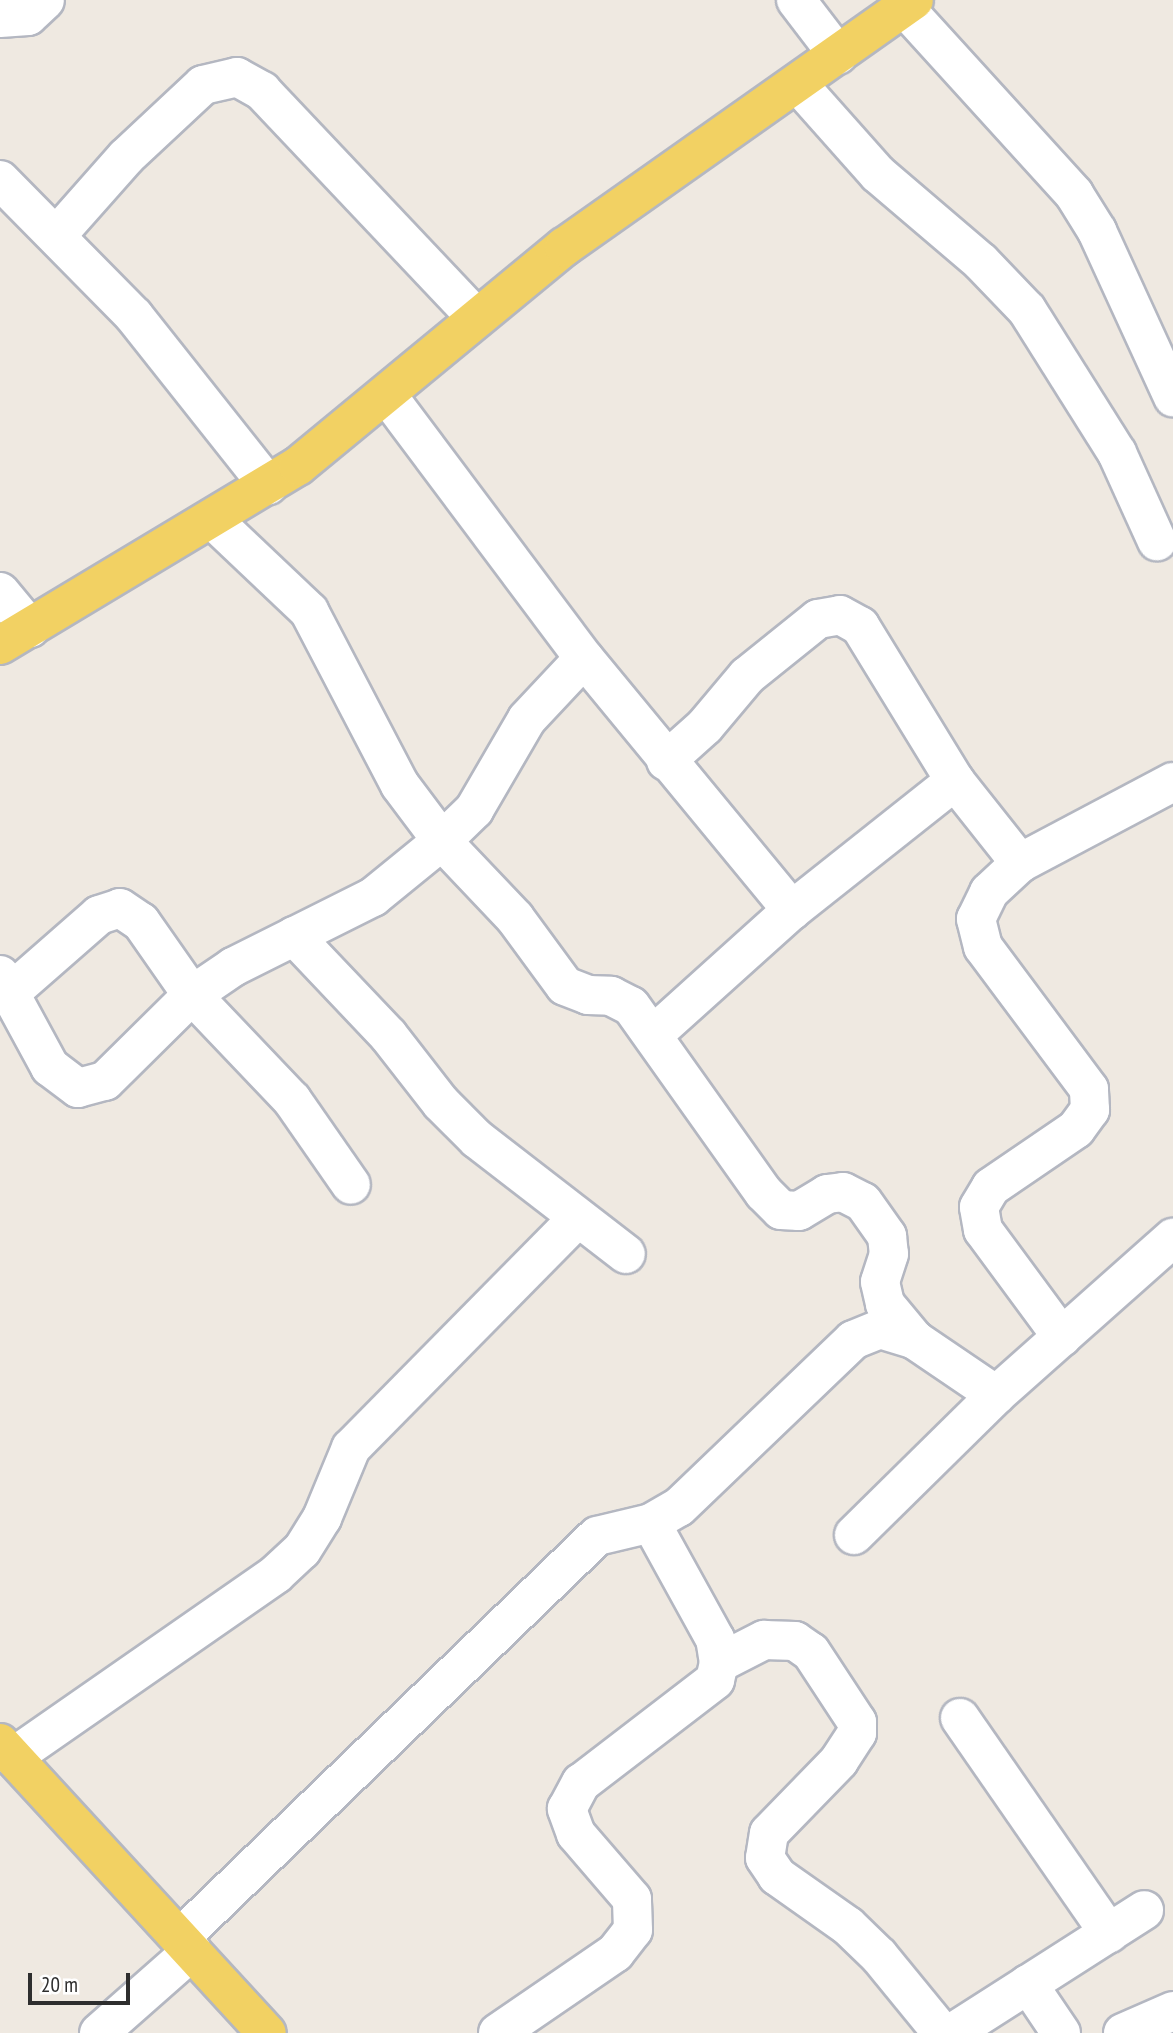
<!DOCTYPE html>
<style>
body{margin:0}
#map{position:relative;width:1173px;height:2033px;overflow:hidden;background:#efe9e1;font-family:"PT Sans Narrow",sans-serif}
div>[style]{position:absolute}
.roads{filter:drop-shadow(2px 0 #b4b7c1) drop-shadow(-2px 0 #b4b7c1) drop-shadow(0 2px #b4b7c1) drop-shadow(0 -2px #b4b7c1)}
.minor>*{height:38px;margin:-19px;padding:0 19px;transform-origin:19px;border-radius:19px;background:#fff}
.major>*{height:38px;margin:-19px;padding:0 19px;transform-origin:19px;border-radius:19px;background:#f2d163}
span{translate:-50% -50%;white-space:nowrap;text-align:center;line-height:1.15;-webkit-text-stroke:5px #fff;paint-order:stroke}
.scale{position:absolute;left:28px;top:1973px;width:102px;height:32px;box-sizing:border-box;border:4px solid #2e2e2e;border-top:0;padding-left:9px;font-size:21px;line-height:24px;white-space:nowrap;color:#2e2e2e;-webkit-text-stroke:5px #fff;paint-order:stroke}
</style>
<div id="map">
<div class="roads">
<div class="minor">
<div style="left:796px;top:0;width:69px;rotate:52.6deg"></div>
<div style="left:904px;top:7px;width:253px;rotate:47.7deg"></div>
<div style="left:1074px;top:194px;width:44px;rotate:58.1deg"></div>
<div style="left:1097px;top:231px;width:183px;rotate:65.4deg"></div>
<div style="left:0;top:18px;width:28px;rotate:-4deg"></div>
<div style="left:28px;top:16px;width:23px;rotate:-43deg"></div>
<div style="left:798px;top:84px;width:120px;rotate:48.4deg"></div>
<div style="left:878px;top:174px;width:135px;rotate:40.5deg"></div>
<div style="left:981px;top:262px;width:66px;rotate:46.2deg"></div>
<div style="left:1027px;top:310px;width:169px;rotate:57.8deg"></div>
<div style="left:1117px;top:453px;width:97px;rotate:65.6deg"></div>
<div style="left:0;top:180px;width:191px;rotate:45.4deg"></div>
<div style="left:134px;top:316px;width:216px;rotate:51.6deg"></div>
<div style="left:57px;top:235px;width:104px;rotate:-48.5deg"></div>
<div style="left:126px;top:157px;width:105px;rotate:-43.1deg"></div>
<div style="left:203px;top:85px;width:35px;rotate:-13deg"></div>
<div style="left:237px;top:77px;width:29px;rotate:29deg"></div>
<div style="left:262px;top:91px;width:311px;rotate:46.6deg"></div>
<div style="left:387px;top:395px;width:329px;rotate:53.2deg"></div>
<div style="left:584px;top:658px;width:327px;rotate:50.5deg"></div>
<div style="left:212px;top:519px;width:134px;rotate:43.5deg"></div>
<div style="left:309px;top:611px;width:196px;rotate:62.4deg"></div>
<div style="left:400px;top:785px;width:70px;rotate:53.1deg"></div>
<div style="left:442px;top:841px;width:106px;rotate:46.5deg"></div>
<div style="left:515px;top:918px;width:84px;rotate:53.7deg"></div>
<div style="left:565px;top:986px;width:25px;rotate:21deg"></div>
<div style="left:588px;top:995px;width:23px;rotate:2deg"></div>
<div style="left:611px;top:996px;width:22px;rotate:27deg"></div>
<div style="left:631px;top:1006px;width:229px;rotate:54.6deg"></div>
<div style="left:764px;top:1193px;width:24px;rotate:45deg"></div>
<div style="left:781px;top:1210px;width:18px;rotate:3deg"></div>
<div style="left:799px;top:1211px;width:33px;rotate:-31deg"></div>
<div style="left:827px;top:1194px;width:16px;rotate:-7deg"></div>
<div style="left:843px;top:1192px;width:22px;rotate:27deg"></div>
<div style="left:863px;top:1202px;width:42px;rotate:54.8deg"></div>
<div style="left:887px;top:1236px;width:18px;rotate:84deg"></div>
<div style="left:889px;top:1254px;width:29px;rotate:108deg"></div>
<div style="left:880px;top:1282px;width:23px;rotate:77deg"></div>
<div style="left:885px;top:1304px;width:47px;rotate:50.2deg"></div>
<div style="left:0;top:592px;width:47px;rotate:50.2deg"></div>
<div style="left:666px;top:761px;width:52px;rotate:-41.9deg"></div>
<div style="left:705px;top:726px;width:65px;rotate:-50deg"></div>
<div style="left:747px;top:676px;width:91px;rotate:-38.8deg"></div>
<div style="left:818px;top:619px;width:22px;rotate:-10deg"></div>
<div style="left:840px;top:615px;width:23px;rotate:29deg"></div>
<div style="left:860px;top:626px;width:182px;rotate:58.5deg"></div>
<div style="left:955px;top:781px;width:105px;rotate:51.6deg"></div>
<div style="left:294px;top:936px;width:137px;rotate:46.5deg"></div>
<div style="left:388px;top:1035px;width:86px;rotate:52.1deg"></div>
<div style="left:441px;top:1103px;width:51px;rotate:45deg"></div>
<div style="left:477px;top:1139px;width:188px;rotate:37.7deg"></div>
<div style="left:0;top:975px;width:105px;rotate:61.5deg"></div>
<div style="left:50px;top:1067px;width:35px;rotate:37deg"></div>
<div style="left:78px;top:1088px;width:28px;rotate:-15deg"></div>
<div style="left:105px;top:1081px;width:122px;rotate:-44.7deg"></div>
<div style="left:192px;top:995px;width:50px;rotate:-34.3deg"></div>
<div style="left:233px;top:967px;width:157px;rotate:-26.6deg"></div>
<div style="left:373px;top:897px;width:89px;rotate:-39.1deg"></div>
<div style="left:442px;top:841px;width:45px;rotate:-44.1deg"></div>
<div style="left:474px;top:810px;width:105px;rotate:-59.8deg"></div>
<div style="left:527px;top:719px;width:83px;rotate:-46.9deg"></div>
<div style="left:10px;top:993px;width:118px;rotate:-41.2deg"></div>
<div style="left:99px;top:915px;width:22px;rotate:-18deg"></div>
<div style="left:120px;top:908px;width:25px;rotate:34deg"></div>
<div style="left:141px;top:922px;width:89px;rotate:55.1deg"></div>
<div style="left:192px;top:995px;width:145px;rotate:46.4deg"></div>
<div style="left:292px;top:1100px;width:103px;rotate:55.2deg"></div>
<div style="left:653px;top:1035px;width:187px;rotate:-42deg"></div>
<div style="left:792px;top:910px;width:208px;rotate:-38.4deg"></div>
<div style="left:1062px;top:1337px;width:133px;rotate:-126.4deg"></div>
<div style="left:983px;top:1230px;width:23px;rotate:-100deg"></div>
<div style="left:979px;top:1207px;width:23px;rotate:-59deg"></div>
<div style="left:991px;top:1187px;width:103px;rotate:-34.3deg"></div>
<div style="left:1076px;top:1129px;width:24px;rotate:-54deg"></div>
<div style="left:1090px;top:1110px;width:21px;rotate:-93deg"></div>
<div style="left:1089px;top:1089px;width:177px;rotate:-126.7deg"></div>
<div style="left:983px;top:947px;width:29px;rotate:-104deg"></div>
<div style="left:976px;top:919px;width:30px;rotate:-64deg"></div>
<div style="left:989px;top:892px;width:42px;rotate:-43.1deg"></div>
<div style="left:1020px;top:863px;width:173px;rotate:-27.9deg"></div>
<div style="left:854px;top:1535px;width:199px;rotate:-44.6deg"></div>
<div style="left:996px;top:1395px;width:237px;rotate:-41.6deg"></div>
<div style="left:719px;top:1663px;width:51px;rotate:-27.1deg"></div>
<div style="left:764px;top:1640px;width:31px;rotate:2deg"></div>
<div style="left:795px;top:1641px;width:19px;rotate:35deg"></div>
<div style="left:811px;top:1652px;width:84px;rotate:56.7deg"></div>
<div style="left:857px;top:1722px;width:11px;rotate:90deg"></div>
<div style="left:857px;top:1733px;width:33px;rotate:123deg"></div>
<div style="left:839px;top:1761px;width:100px;rotate:134.2deg"></div>
<div style="left:769px;top:1833px;width:25px;rotate:99deg"></div>
<div style="left:765px;top:1858px;width:22px;rotate:56deg"></div>
<div style="left:777px;top:1876px;width:87px;rotate:35.2deg"></div>
<div style="left:848px;top:1926px;width:43px;rotate:44.1deg"></div>
<div style="left:879px;top:1956px;width:99px;rotate:50.7deg"></div>
<div style="left:960px;top:1718px;width:262px;rotate:55.3deg"></div>
<div style="left:13px;top:1757px;width:320px;rotate:-34.8deg"></div>
<div style="left:276px;top:1574px;width:35px;rotate:-43deg"></div>
<div style="left:302px;top:1550px;width:38px;rotate:-58deg"></div>
<div style="left:322px;top:1518px;width:76px;rotate:-67.5deg"></div>
<div style="left:351px;top:1448px;width:323px;rotate:-45.4deg"></div>
<div style="left:180px;top:1938px;width:579px;rotate:-43.95deg"></div>
<div style="left:597px;top:1536px;width:56px;rotate:-13.5deg"></div>
<div style="left:651px;top:1523px;width:32px;rotate:-30deg"></div>
<div style="left:679px;top:1507px;width:241px;rotate:-43.8deg"></div>
<div style="left:853px;top:1340px;width:29px;rotate:-22deg"></div>
<div style="left:880px;top:1329px;width:37px;rotate:17deg"></div>
<div style="left:915px;top:1340px;width:98px;rotate:34.2deg"></div>
<div style="left:1028px;top:1984px;width:59px;rotate:56deg"></div>
<div style="left:99px;top:2033px;width:124px;rotate:-41.4deg"></div>
<div style="left:498px;top:2033px;width:142px;rotate:-34.4deg"></div>
<div style="left:615px;top:1953px;width:29px;rotate:-52deg"></div>
<div style="left:633px;top:1930px;width:31px;rotate:-92deg"></div>
<div style="left:632px;top:1899px;width:86px;rotate:-130.7deg"></div>
<div style="left:576px;top:1834px;width:27px;rotate:-110deg"></div>
<div style="left:567px;top:1809px;width:30px;rotate:-62deg"></div>
<div style="left:581px;top:1783px;width:169px;rotate:-37.5deg"></div>
<div style="left:715px;top:1680px;width:17px;rotate:-77deg"></div>
<div style="left:719px;top:1663px;width:24px;rotate:-99deg"></div>
<div style="left:715px;top:1639px;width:132px;rotate:-118.9deg"></div>
<div style="left:952px;top:2033px;width:228px;rotate:-32.6deg"></div>
<div style="left:1123px;top:2033px;width:55px;rotate:-23.7deg"></div>
</div>
<div class="major">
<div style="left:0;top:645px;width:348px;rotate:-31deg"></div>
<div style="left:298px;top:466px;width:345px;rotate:-39.5deg"></div>
<div style="left:564px;top:247px;width:428px;rotate:-35.2deg"></div>
<div style="left:0;top:1743px;width:394px;rotate:47.4deg"></div>
</div>
</div>
<div class="scale">20 m</div>
</div>
